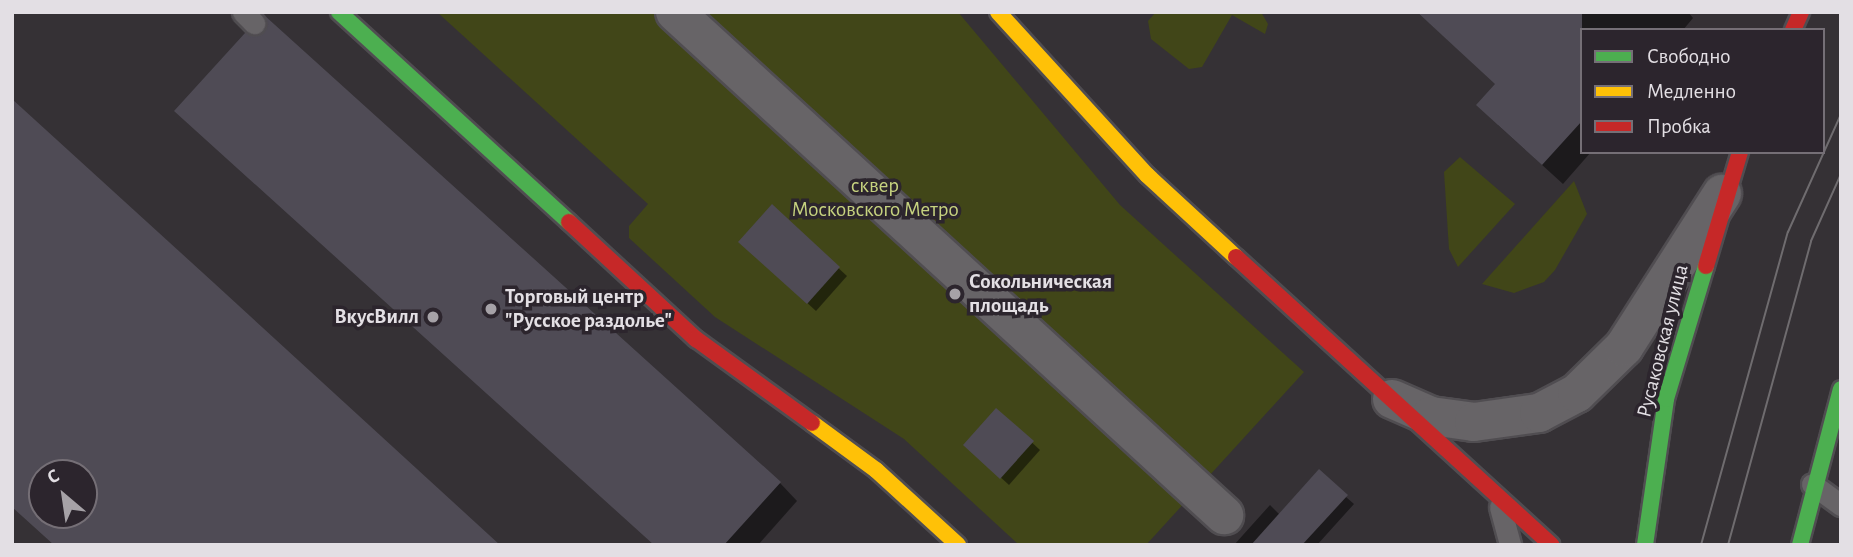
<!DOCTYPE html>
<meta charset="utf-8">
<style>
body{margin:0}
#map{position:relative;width:1853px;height:557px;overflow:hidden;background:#353135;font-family:"Alegreya Sans",sans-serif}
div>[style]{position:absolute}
.green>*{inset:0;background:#414618}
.shadow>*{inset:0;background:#0007}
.building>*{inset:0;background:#4f4b55}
.roads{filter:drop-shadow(2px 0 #504d51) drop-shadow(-2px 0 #504d51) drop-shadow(0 2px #504d51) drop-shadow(0 -2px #504d51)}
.lane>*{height:21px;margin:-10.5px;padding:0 10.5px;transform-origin:10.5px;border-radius:10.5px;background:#676467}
.street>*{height:38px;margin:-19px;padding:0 19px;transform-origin:19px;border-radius:19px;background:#676467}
.fast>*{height:16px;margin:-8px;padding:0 8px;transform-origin:8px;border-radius:8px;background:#4caf50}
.slow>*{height:16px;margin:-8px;padding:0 8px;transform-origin:8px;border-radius:8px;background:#ffc107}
.jam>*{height:16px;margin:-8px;padding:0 8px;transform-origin:8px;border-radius:8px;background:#c62828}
.tram>*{height:2px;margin:-1px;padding:0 1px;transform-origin:1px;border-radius:1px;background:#6f6c6f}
.dots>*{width:19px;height:19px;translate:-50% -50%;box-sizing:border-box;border:4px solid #2c252d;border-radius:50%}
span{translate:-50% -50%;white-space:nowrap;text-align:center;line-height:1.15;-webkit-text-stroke:7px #2c252d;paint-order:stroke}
.park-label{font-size:21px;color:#c6d27f}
.poi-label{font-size:21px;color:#e3dfe4;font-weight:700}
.left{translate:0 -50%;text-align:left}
.right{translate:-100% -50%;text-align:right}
.street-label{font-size:21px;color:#e3dfe4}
.frame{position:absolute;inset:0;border:14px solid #e3dfe4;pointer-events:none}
.legend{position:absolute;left:1580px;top:28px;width:245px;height:126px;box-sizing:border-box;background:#2c252d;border:2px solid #756f76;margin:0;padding:9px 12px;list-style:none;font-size:21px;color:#e3dfe4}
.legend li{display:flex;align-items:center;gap:14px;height:35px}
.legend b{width:35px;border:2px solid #756f76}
.north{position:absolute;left:28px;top:459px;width:70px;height:70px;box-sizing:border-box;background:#2c252d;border:2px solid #756f76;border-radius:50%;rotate:331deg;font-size:19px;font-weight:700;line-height:28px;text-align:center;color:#e3dfe4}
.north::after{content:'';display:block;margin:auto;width:24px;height:32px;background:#a6a2a7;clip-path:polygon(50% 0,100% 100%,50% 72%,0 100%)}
</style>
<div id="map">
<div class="green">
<div style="clip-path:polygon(437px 12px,958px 12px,1120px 205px,1304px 372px,1146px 545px,1019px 545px,904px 439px,715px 317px,629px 238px,629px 226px,648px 204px)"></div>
<div style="clip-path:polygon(1156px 12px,1261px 12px,1268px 24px,1265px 34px,1232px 15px,1202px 67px,1189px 69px,1151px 39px,1148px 21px)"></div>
<div style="clip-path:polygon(1460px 157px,1515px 204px,1458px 267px,1449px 249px,1444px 172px)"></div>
<div style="clip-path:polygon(1574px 181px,1587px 214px,1555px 270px,1544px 282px,1514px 293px,1482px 284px)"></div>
</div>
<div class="shadow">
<div style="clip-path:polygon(1417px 12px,1688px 12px,1693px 18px,1683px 30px,1582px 30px,1582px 152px,1591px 152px,1563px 184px,1498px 125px,1497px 84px)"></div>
<div style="clip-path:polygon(772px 207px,847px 276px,816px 311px,749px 250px)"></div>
<div style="clip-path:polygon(997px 410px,1040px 450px,1009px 485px,973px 452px)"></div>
<div style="clip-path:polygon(780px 483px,797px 501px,758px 545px,655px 545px)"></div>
<div style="clip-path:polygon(1346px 497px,1354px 504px,1317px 545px,1234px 545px,1270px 505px,1280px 515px)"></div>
</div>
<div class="building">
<div style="clip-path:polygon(1417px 12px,1582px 12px,1582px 121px,1542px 165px,1476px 105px,1495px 84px)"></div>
<div style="clip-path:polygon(264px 15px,781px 482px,724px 545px,654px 545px,174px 111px,245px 33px,264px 32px)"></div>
<div style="clip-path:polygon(evenodd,12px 99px,214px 283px,500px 545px,54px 545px,12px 507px,12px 99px,42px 473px,84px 473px,84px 515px,42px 515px,42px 473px)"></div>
<div style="clip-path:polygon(772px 204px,840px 267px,807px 304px,738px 242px)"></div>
<div style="clip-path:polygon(996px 408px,1034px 441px,1000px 479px,963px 445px)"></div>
<div style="clip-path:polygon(1319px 469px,1348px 495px,1302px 545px,1251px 545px)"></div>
</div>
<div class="roads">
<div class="lane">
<div style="left:243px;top:12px;width:16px;rotate:45deg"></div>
<div style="left:1812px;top:484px;width:36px;rotate:36deg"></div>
<div style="left:1500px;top:507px;width:39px;rotate:75deg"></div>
</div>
<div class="street">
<div style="left:675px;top:12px;width:745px;rotate:42.5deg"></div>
<div style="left:1392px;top:399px;width:43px;rotate:23.6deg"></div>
<div style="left:1431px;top:416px;width:43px;rotate:7.9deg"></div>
<div style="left:1474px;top:422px;width:66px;rotate:-7.9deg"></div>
<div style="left:1539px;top:413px;width:43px;rotate:-27.8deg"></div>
<div style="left:1577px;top:393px;width:66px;rotate:-44.4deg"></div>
<div style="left:1624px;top:347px;width:182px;rotate:-57.4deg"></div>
</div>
<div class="fast">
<div style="left:339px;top:12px;width:311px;rotate:42.4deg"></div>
<div style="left:1645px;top:545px;width:148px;rotate:-81.8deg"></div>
<div style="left:1666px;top:399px;width:139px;rotate:-73.3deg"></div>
<div style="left:1800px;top:545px;width:161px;rotate:-75.3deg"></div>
</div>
<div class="slow">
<div style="left:998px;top:12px;width:221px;rotate:47.6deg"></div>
<div style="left:1147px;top:175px;width:121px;rotate:42.7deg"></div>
<div style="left:812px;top:423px;width:79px;rotate:36.3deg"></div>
<div style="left:876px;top:470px;width:111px;rotate:42.4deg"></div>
</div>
<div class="jam">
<div style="left:1793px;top:30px;width:20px;rotate:-66deg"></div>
<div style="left:569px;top:222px;width:173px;rotate:42.7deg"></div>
<div style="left:696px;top:339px;width:143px;rotate:35.9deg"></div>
<div style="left:1236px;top:257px;width:427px;rotate:42.4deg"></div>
<div style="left:1706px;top:266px;width:119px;rotate:-73.4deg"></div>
</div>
</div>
<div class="tram">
<div style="left:1701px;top:545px;width:325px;rotate:-74.5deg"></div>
<div style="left:1788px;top:232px;width:129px;rotate:-65.8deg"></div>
<div style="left:1728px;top:545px;width:315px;rotate:-74.7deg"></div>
<div style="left:1811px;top:241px;width:73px;rotate:-65.9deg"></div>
</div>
<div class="dots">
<div style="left:955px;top:294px;background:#a6a2a7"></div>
<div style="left:491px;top:309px;background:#a6a2a7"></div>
<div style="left:433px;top:317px;background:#a6a2a7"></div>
</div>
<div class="park-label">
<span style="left:875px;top:198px">сквер<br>Московского Метро</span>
</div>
<div class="poi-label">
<span class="left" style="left:969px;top:294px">Сокольническая<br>площадь</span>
<span class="left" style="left:505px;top:309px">Торговый центр<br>"Русское раздолье"</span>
<span class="right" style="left:419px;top:317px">ВкусВилл</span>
</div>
<div class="street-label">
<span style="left:1663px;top:341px;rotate:-76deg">Русаковская улица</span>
</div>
<div class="frame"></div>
<ul class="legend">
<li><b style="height:9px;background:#4caf50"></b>Свободно</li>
<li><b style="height:9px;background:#ffc107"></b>Медленно</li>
<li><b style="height:9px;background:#c62828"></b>Пробка</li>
</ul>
<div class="north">С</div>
</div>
